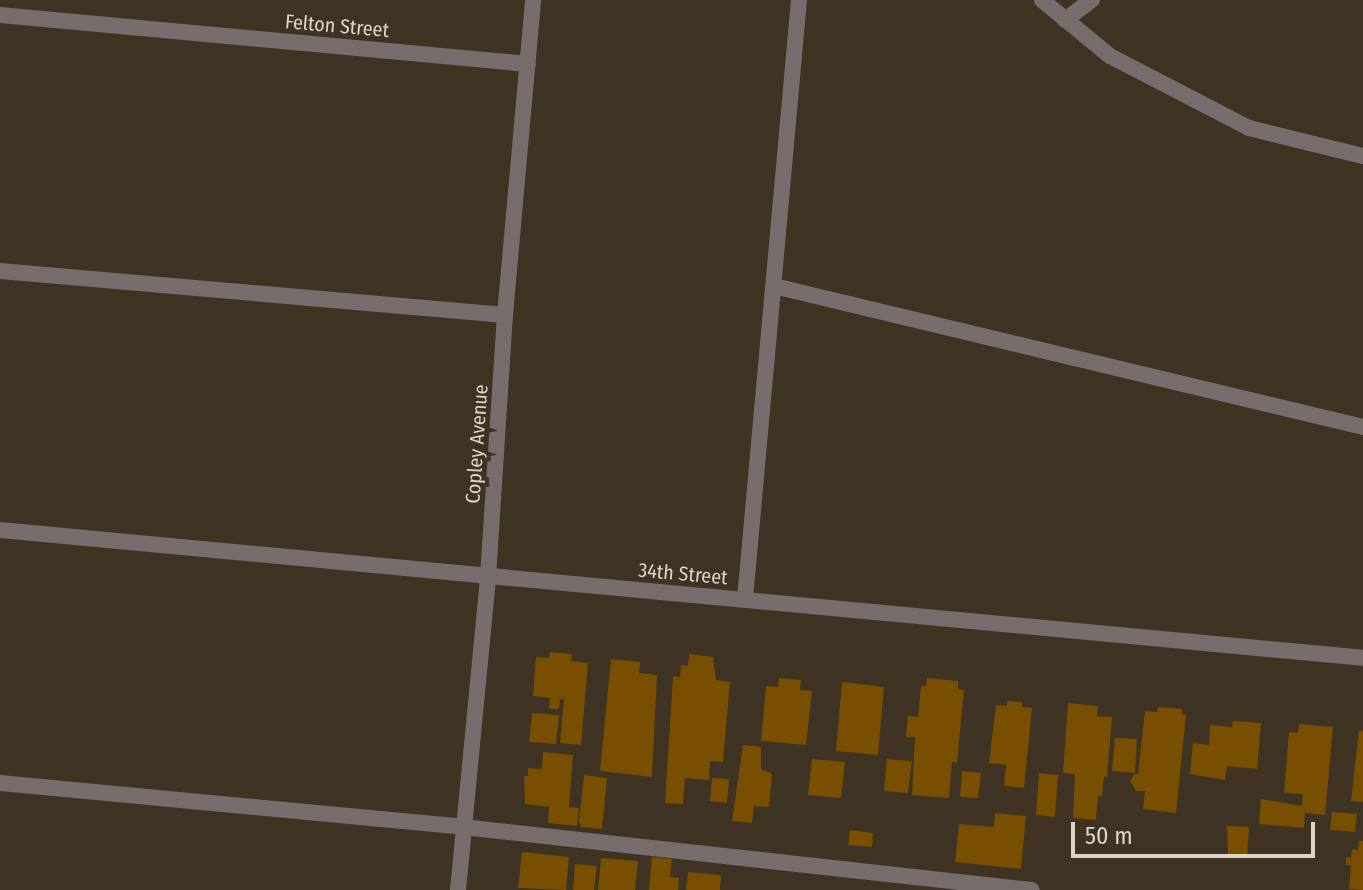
<!DOCTYPE html>
<style>
body{margin:0}
#map{position:relative;width:1363px;height:890px;overflow:hidden;background:#3f3324;font-family:"Fira Sans Condensed",sans-serif}
div>[style]{position:absolute}
.building>*{inset:0;background:#784e00}
.service>*{height:16px;margin:-8px;padding:0 8px;transform-origin:8px;border-radius:8px;background:#776d6c}
.minor>*{height:16px;margin:-8px;padding:0 8px;transform-origin:8px;border-radius:8px;background:#776d6c}
.tertiary>*{height:16px;margin:-8px;padding:0 8px;transform-origin:8px;border-radius:8px;background:#776d6c}
span{translate:-50% -50%;white-space:nowrap;text-align:center;line-height:1.15;-webkit-text-stroke:8px #3f3324;paint-order:stroke}
.street-label{font-size:20px;color:#dcd5cc}
.scale{position:absolute;left:1071px;top:822px;width:244px;height:36px;box-sizing:border-box;border:4px solid #dcd5cc;border-top:0;padding-left:10px;font-size:24px;line-height:28px;white-space:nowrap;color:#dcd5cc;-webkit-text-stroke:6px #3f3324;paint-order:stroke}
</style>
<div id="map">
<div class="building">
<div style="clip-path:polygon(550px 652px,572px 654px,571px 661px,588px 663px,581px 745px,560px 743px,564px 699px,560px 699px,559px 709px,549px 709px,550px 698px,533px 696px,536px 657px,549px 658px)"></div>
<div style="clip-path:polygon(689px 654px,713px 657px,716px 680px,730px 682px,723px 762px,710px 761px,709px 780px,685px 778px,683px 804px,665px 803px,673px 676px,680px 677px,681px 665px,688px 666px)"></div>
<div style="clip-path:polygon(611px 659px,640px 662px,639px 673px,657px 675px,652px 777px,600px 771px)"></div>
<div style="clip-path:polygon(779px 678px,801px 680px,800px 690px,812px 691px,806px 745px,761px 741px,766px 686px,778px 687px)"></div>
<div style="clip-path:polygon(927px 678px,958px 681px,958px 689px,964px 690px,957px 763px,952px 762px,949px 798px,912px 795px,915px 737px,906px 737px,908px 716px,918px 717px,921px 686px,926px 686px)"></div>
<div style="clip-path:polygon(842px 682px,884px 687px,878px 755px,836px 751px)"></div>
<div style="clip-path:polygon(1007px 701px,1022px 702px,1022px 707px,1032px 708px,1024px 788px,1004px 786px,1006px 765px,989px 763px,996px 705px,1007px 706px)"></div>
<div style="clip-path:polygon(1068px 703px,1098px 706px,1097px 716px,1112px 717px,1107px 777px,1104px 776px,1102px 796px,1098px 796px,1096px 820px,1073px 818px,1075px 774px,1063px 773px)"></div>
<div style="clip-path:polygon(1158px 707px,1182px 709px,1182px 714px,1186px 715px,1176px 813px,1143px 809px,1145px 791px,1136px 791px,1130px 781px,1134px 774px,1138px 774px,1145px 711px,1157px 712px)"></div>
<div style="clip-path:polygon(532px 713px,559px 715px,556px 744px,529px 742px)"></div>
<div style="clip-path:polygon(1233px 721px,1261px 723px,1257px 769px,1227px 766px,1225px 780px,1190px 774px,1193px 743px,1209px 745px,1210px 725px,1232px 727px)"></div>
<div style="clip-path:polygon(1299px 724px,1333px 727px,1325px 815px,1305px 813px,1304px 828px,1259px 824px,1261px 799px,1302px 806px,1303px 794px,1284px 793px,1289px 732px,1298px 733px)"></div>
<div style="clip-path:polygon(1359px 730px,1363px 731px,1363px 802px,1351px 801px)"></div>
<div style="clip-path:polygon(1115px 738px,1137px 739px,1135px 773px,1112px 771px)"></div>
<div style="clip-path:polygon(743px 745px,761px 747px,761px 769px,772px 774px,769px 807px,754px 806px,752px 823px,732px 821px)"></div>
<div style="clip-path:polygon(543px 752px,573px 755px,569px 807px,579px 808px,577px 826px,548px 823px,549px 807px,525px 804px,524px 776px,528px 776px,528px 768px,542px 769px)"></div>
<div style="clip-path:polygon(812px 759px,845px 762px,841px 798px,808px 795px)"></div>
<div style="clip-path:polygon(887px 759px,912px 761px,908px 793px,884px 791px)"></div>
<div style="clip-path:polygon(962px 771px,981px 773px,978px 798px,960px 797px)"></div>
<div style="clip-path:polygon(1039px 773px,1058px 775px,1055px 817px,1036px 815px)"></div>
<div style="clip-path:polygon(584px 775px,607px 778px,602px 829px,581px 827px,579px 822px)"></div>
<div style="clip-path:polygon(712px 778px,729px 779px,727px 803px,710px 801px)"></div>
<div style="clip-path:polygon(1332px 812px,1357px 814px,1355px 832px,1330px 830px)"></div>
<div style="clip-path:polygon(995px 813px,1026px 816px,1021px 869px,955px 862px,959px 824px,994px 827px)"></div>
<div style="clip-path:polygon(1227px 826px,1249px 827px,1247px 858px,1228px 857px)"></div>
<div style="clip-path:polygon(850px 830px,873px 833px,872px 847px,848px 845px)"></div>
<div style="clip-path:polygon(1359px 841px,1363px 841px,1363px 890px,1349px 889px,1351px 865px,1346px 865px,1346px 857px,1351px 858px,1352px 849px,1358px 850px)"></div>
<div style="clip-path:polygon(522px 852px,569px 857px,566px 890px,518px 888px)"></div>
<div style="clip-path:polygon(652px 857px,672px 859px,670px 877px,679px 878px,678px 890px,649px 890px)"></div>
<div style="clip-path:polygon(601px 858px,638px 861px,635px 890px,598px 890px)"></div>
<div style="clip-path:polygon(575px 864px,597px 866px,594px 890px,573px 890px)"></div>
<div style="clip-path:polygon(688px 872px,721px 875px,720px 890px,686px 890px)"></div>
</div>
<div class="service">
<div style="left:0;top:271px;width:507px;rotate:4.98deg"></div>
<div style="left:774px;top:286px;width:606px;rotate:13.46deg"></div>
<div style="left:745px;top:599px;width:601px;rotate:-84.85deg"></div>
<div style="left:0;top:783px;width:465px;rotate:5.4deg"></div>
<div style="left:463px;top:827px;width:572px;rotate:6.32deg"></div>
</div>
<div class="minor">
<div style="left:0;top:15px;width:530px;rotate:5.3deg"></div>
<div style="left:1065px;top:20px;width:34px;rotate:-37deg"></div>
<div style="left:0;top:530px;width:1369px;rotate:5.36deg"></div>
<div style="left:458px;top:890px;width:314px;rotate:-84.5deg"></div>
<div style="left:488px;top:577px;width:263px;rotate:-86.3deg"></div>
<div style="left:505px;top:315px;width:316px;rotate:-84.9deg"></div>
</div>
<div class="tertiary">
<div style="left:1042px;top:0;width:88px;rotate:39.5deg"></div>
<div style="left:1110px;top:56px;width:157px;rotate:27.4deg"></div>
<div style="left:1249px;top:128px;width:117px;rotate:13.8deg"></div>
</div>
<div class="street-label">
<span style="left:337px;top:26px;rotate:5deg">Felton Street</span>
<span style="left:477px;top:444px;rotate:-86deg">Copley Avenue</span>
<span style="left:683px;top:574px;rotate:5deg">34th Street</span>
</div>
<div class="scale">50 m</div>
</div>
